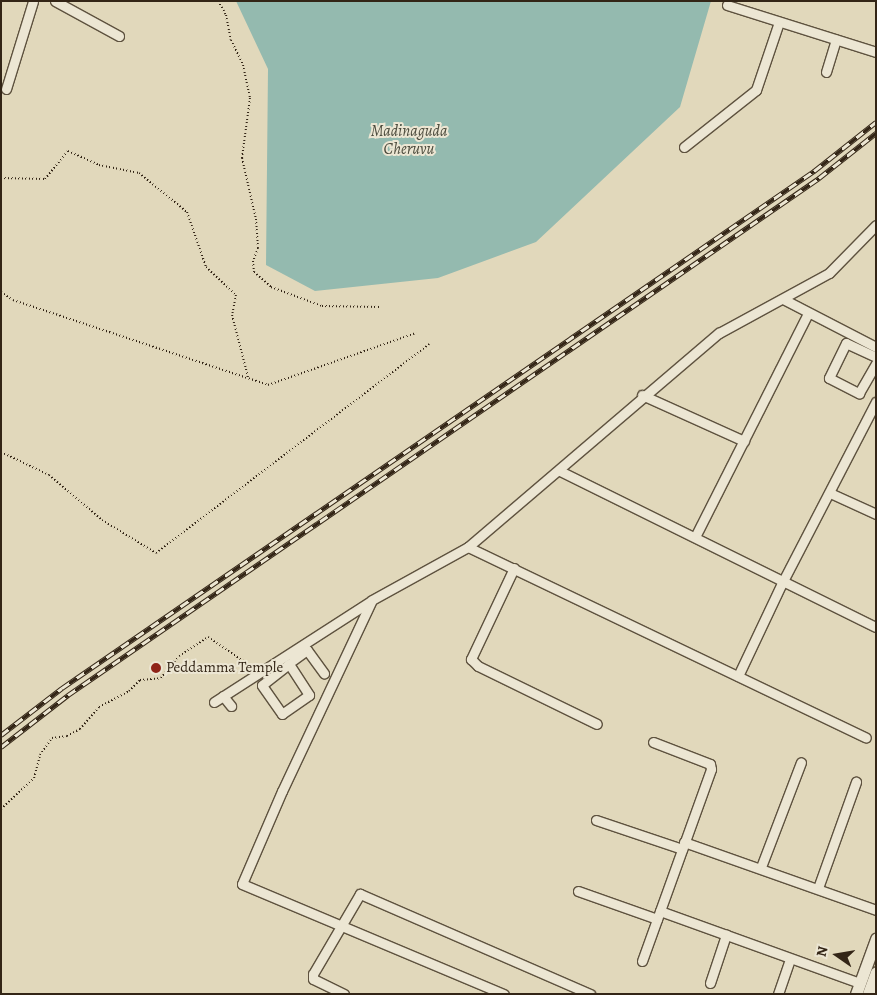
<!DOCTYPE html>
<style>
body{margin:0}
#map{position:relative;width:877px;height:995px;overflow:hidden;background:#e1d8bb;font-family:Alegreya,serif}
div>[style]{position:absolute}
.water>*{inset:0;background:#94baaf}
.path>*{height:2px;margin-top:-1px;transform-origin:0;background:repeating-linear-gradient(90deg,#332516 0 1px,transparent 0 3.5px)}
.roads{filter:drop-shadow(1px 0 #5e523f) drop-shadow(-1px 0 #5e523f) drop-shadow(0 1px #5e523f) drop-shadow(0 -1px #5e523f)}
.street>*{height:9px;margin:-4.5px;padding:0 4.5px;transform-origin:4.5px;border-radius:4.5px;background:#ece6d3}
.secondary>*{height:11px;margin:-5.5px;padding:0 5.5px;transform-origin:5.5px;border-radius:5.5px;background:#ece6d3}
.rail>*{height:5px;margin-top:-2.5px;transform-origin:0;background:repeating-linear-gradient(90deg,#ece6d3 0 9px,#332516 0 18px);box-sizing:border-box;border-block:1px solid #332516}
.dots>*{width:14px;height:14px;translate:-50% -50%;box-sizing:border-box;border:2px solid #ece6d3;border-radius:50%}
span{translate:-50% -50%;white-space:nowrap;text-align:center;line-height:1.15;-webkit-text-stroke:4px #ece6d3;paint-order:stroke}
.poi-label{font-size:15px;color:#332516}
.left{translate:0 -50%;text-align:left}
.water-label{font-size:16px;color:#4b4a3c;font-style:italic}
.frame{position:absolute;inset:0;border:2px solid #332516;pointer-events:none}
.north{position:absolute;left:812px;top:930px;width:50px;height:50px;-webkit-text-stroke:4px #ece6d3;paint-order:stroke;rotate:283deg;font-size:14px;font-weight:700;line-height:20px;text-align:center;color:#332516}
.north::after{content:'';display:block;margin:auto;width:18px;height:22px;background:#332516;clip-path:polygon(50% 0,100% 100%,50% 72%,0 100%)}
</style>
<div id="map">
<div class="water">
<div style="clip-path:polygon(236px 1px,711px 1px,680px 107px,536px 242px,438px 278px,315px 291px,266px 265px,268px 69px)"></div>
</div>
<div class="path">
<div style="left:218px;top:1px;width:16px;rotate:60deg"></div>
<div style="left:226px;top:15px;width:25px;rotate:79deg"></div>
<div style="left:231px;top:40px;width:28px;rotate:64deg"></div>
<div style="left:243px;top:65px;width:34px;rotate:78deg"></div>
<div style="left:250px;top:98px;width:61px;rotate:97.6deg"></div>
<div style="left:242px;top:158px;width:63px;rotate:77.1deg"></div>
<div style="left:256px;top:219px;width:29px;rotate:86deg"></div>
<div style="left:258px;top:248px;width:14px;rotate:111deg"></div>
<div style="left:253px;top:261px;width:11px;rotate:85deg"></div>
<div style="left:254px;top:272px;width:23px;rotate:41deg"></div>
<div style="left:271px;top:287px;width:54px;rotate:20.4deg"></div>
<div style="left:322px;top:306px;width:59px;rotate:1deg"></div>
<div style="left:1px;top:178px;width:44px;rotate:1.3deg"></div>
<div style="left:45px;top:179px;width:36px;rotate:-51deg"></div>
<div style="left:68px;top:151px;width:34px;rotate:24deg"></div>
<div style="left:99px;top:165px;width:41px;rotate:11.3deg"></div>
<div style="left:139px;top:173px;width:62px;rotate:39.1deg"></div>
<div style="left:187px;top:212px;width:58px;rotate:70.9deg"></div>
<div style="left:206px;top:267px;width:41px;rotate:43deg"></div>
<div style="left:236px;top:295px;width:20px;rotate:101deg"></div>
<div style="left:232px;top:315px;width:64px;rotate:75.5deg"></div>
<div style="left:1px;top:292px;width:14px;rotate:34deg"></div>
<div style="left:13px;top:300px;width:269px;rotate:18.4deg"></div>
<div style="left:268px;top:385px;width:157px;rotate:-19.4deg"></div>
<div style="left:1px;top:452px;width:53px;rotate:25.6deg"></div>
<div style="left:49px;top:475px;width:70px;rotate:40.3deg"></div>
<div style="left:102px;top:520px;width:63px;rotate:31.4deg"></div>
<div style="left:156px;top:553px;width:344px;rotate:-37.4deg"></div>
<div style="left:1px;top:809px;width:45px;rotate:-43.2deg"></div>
<div style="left:34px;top:778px;width:24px;rotate:-75deg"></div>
<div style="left:40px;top:755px;width:21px;rotate:-55deg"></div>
<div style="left:52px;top:738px;width:15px;rotate:-8deg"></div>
<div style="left:67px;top:736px;width:15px;rotate:-28deg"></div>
<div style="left:80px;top:729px;width:29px;rotate:-49deg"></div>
<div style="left:99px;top:707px;width:34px;rotate:-28deg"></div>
<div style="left:129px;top:691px;width:16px;rotate:-45deg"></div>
<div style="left:140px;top:680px;width:21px;rotate:-5deg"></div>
<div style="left:161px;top:678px;width:28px;rotate:-51deg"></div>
<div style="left:179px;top:656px;width:35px;rotate:-33deg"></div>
<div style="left:208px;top:637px;width:53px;rotate:34.3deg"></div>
</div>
<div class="roads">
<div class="street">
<div style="left:55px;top:1px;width:73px;rotate:28.7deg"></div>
<div style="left:727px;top:5px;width:156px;rotate:17.5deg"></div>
<div style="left:826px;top:72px;width:34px;rotate:-73deg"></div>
<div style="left:6px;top:89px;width:92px;rotate:-72.9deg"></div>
<div style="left:684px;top:147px;width:92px;rotate:-38.4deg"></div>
<div style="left:756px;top:90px;width:72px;rotate:-71.3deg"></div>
<div style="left:783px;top:299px;width:105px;rotate:27.3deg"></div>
<div style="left:876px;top:357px;width:33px;rotate:-155deg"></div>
<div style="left:846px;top:343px;width:39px;rotate:116deg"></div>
<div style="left:829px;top:378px;width:34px;rotate:27deg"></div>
<div style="left:859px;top:393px;width:34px;rotate:-60deg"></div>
<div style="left:642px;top:395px;width:112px;rotate:24.3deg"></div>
<div style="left:560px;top:471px;width:352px;rotate:26.3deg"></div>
<div style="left:830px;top:493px;width:51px;rotate:24.5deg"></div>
<div style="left:696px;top:535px;width:249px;rotate:-63.2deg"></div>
<div style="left:468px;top:547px;width:441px;rotate:25.6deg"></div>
<div style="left:514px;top:568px;width:101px;rotate:115.3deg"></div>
<div style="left:471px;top:659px;width:10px;rotate:45deg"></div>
<div style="left:478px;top:666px;width:132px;rotate:26deg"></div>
<div style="left:371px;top:602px;width:209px;rotate:115.2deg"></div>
<div style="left:282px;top:791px;width:101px;rotate:113.3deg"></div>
<div style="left:242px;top:884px;width:284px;rotate:22.8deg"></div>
<div style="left:293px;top:660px;width:17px;rotate:-36deg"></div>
<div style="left:307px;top:650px;width:29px;rotate:54deg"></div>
<div style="left:289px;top:664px;width:37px;rotate:57deg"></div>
<div style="left:309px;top:695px;width:33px;rotate:145deg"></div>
<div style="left:282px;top:714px;width:35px;rotate:-125deg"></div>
<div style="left:262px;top:685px;width:34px;rotate:-38deg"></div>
<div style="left:738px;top:676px;width:103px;rotate:-64.7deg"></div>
<div style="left:782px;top:583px;width:204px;rotate:-62.6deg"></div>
<div style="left:223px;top:696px;width:13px;rotate:51deg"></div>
<div style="left:214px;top:702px;width:188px;rotate:-32.8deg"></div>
<div style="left:372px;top:600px;width:110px;rotate:-28.9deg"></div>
<div style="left:468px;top:547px;width:330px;rotate:-40.5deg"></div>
<div style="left:719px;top:333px;width:125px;rotate:-28.6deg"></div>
<div style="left:829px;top:273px;width:67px;rotate:-45.6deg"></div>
<div style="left:596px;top:820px;width:91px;rotate:18.6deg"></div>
<div style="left:684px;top:842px;width:204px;rotate:19.5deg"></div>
<div style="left:761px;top:867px;width:112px;rotate:-69.1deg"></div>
<div style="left:818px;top:888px;width:113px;rotate:-70.3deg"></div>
<div style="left:578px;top:891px;width:84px;rotate:19.5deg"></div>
<div style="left:660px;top:911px;width:213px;rotate:19.8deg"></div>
<div style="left:642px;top:961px;width:204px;rotate:-70.2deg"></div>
<div style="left:711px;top:769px;width:5px;rotate:-101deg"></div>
<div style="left:710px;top:764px;width:61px;rotate:-158.9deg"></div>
<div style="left:710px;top:983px;width:51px;rotate:-71.6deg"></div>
<div style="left:344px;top:994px;width:34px;rotate:-154deg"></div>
<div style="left:313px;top:979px;width:5px;rotate:-90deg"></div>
<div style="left:313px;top:974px;width:93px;rotate:-59.6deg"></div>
<div style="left:360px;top:894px;width:251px;rotate:23.5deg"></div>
<div style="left:778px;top:994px;width:37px;rotate:-71deg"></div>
</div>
<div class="secondary">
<div style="left:856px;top:994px;width:59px;rotate:-70deg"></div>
<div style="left:868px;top:994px;width:23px;rotate:-70deg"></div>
</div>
</div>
<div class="rail">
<div style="left:1px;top:735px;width:77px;rotate:-37.6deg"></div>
<div style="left:62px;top:688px;width:913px;rotate:-34.51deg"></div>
<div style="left:814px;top:171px;width:79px;rotate:-38.3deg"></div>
<div style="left:1px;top:747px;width:85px;rotate:-37.8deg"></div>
<div style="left:68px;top:695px;width:912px;rotate:-34.54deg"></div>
<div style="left:819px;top:178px;width:73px;rotate:-38.3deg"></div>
</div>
<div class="dots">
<div style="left:156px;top:668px;background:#8f2418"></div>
</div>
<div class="poi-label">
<span class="left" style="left:166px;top:668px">Peddamma Temple</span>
</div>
<div class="water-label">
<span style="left:409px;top:140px">Madinaguda<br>Cheruvu</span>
</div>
<div class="frame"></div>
<div class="north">N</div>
</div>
